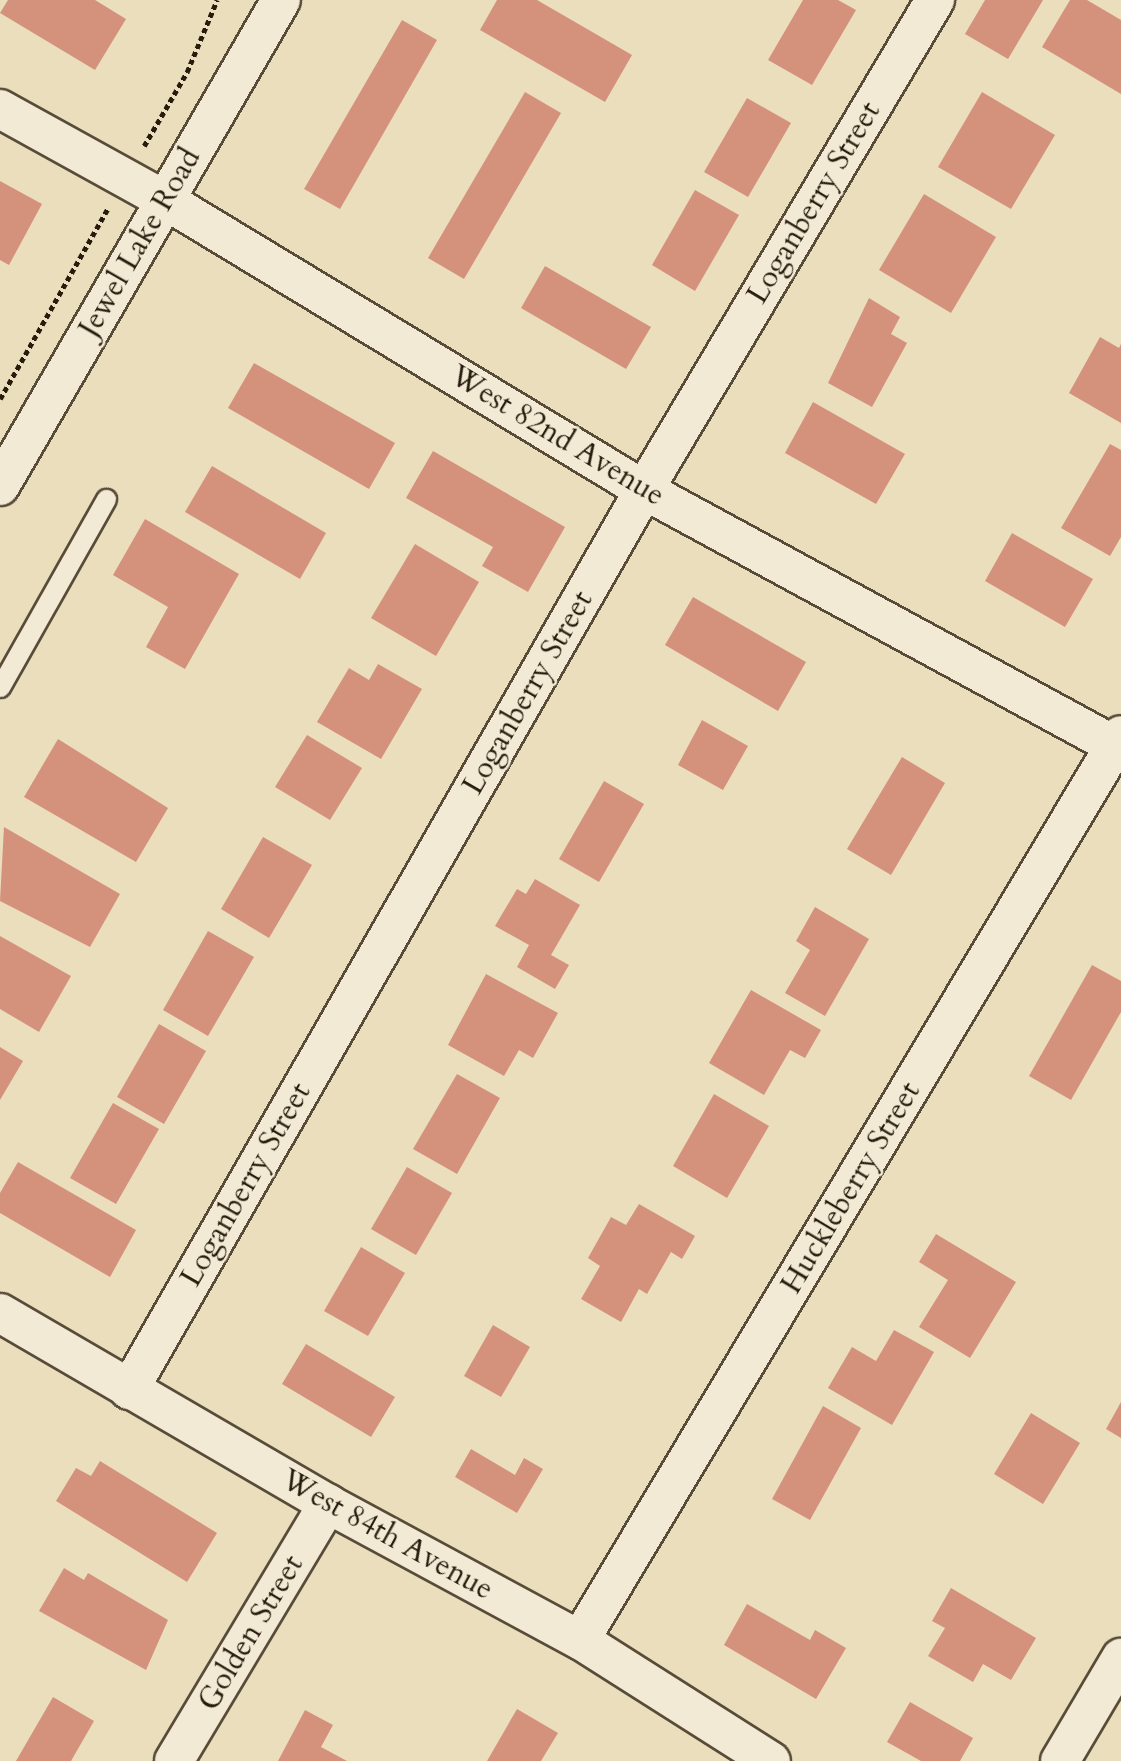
<!DOCTYPE html>
<style>
body{margin:0}
#map{position:relative;width:1121px;height:1761px;overflow:hidden;background:#ebdebd;font-family:Cardo,serif}
div>[style]{position:absolute}
.building>*{inset:0;background:#d4927d}
.path>*{height:4.5px;margin-top:-2.25px;transform-origin:0;background:repeating-linear-gradient(90deg,#271b0d 0 5px,transparent 0 8.5px)}
.roads{filter:drop-shadow(2px 0 #584c39) drop-shadow(-2px 0 #584c39) drop-shadow(0 2px #584c39) drop-shadow(0 -2px #584c39)}
.service>*{height:19px;margin:-9.5px;padding:0 9.5px;transform-origin:9.5px;border-radius:9.5px;background:#f2ead4}
.minor>*{height:38px;margin:-19px;padding:0 19px;transform-origin:19px;border-radius:19px;background:#f2ead4}
.secondary>*{height:38px;margin:-19px;padding:0 19px;transform-origin:19px;border-radius:19px;background:#f2ead4}
span{translate:-50% -50%;white-space:nowrap;text-align:center;line-height:1.15;-webkit-text-stroke:5px #f2ead4;paint-order:stroke}
.street-label{font-size:30px;color:#271b0d}
</style>
<div id="map">
<div class="building">
<div style="clip-path:polygon(8px 0,95px 0,126px 19px,95px 70px,0 13px)"></div>
<div style="clip-path:polygon(497px 0,537px 0,632px 55px,605px 102px,480px 30px)"></div>
<div style="clip-path:polygon(803px 0,838px 0,856px 10px,812px 85px,768px 60px)"></div>
<div style="clip-path:polygon(985px 0,1043px 0,1008px 59px,965px 34px)"></div>
<div style="clip-path:polygon(1070px 0,1087px 0,1121px 20px,1121px 94px,1042px 47px)"></div>
<div style="clip-path:polygon(402px 20px,437px 40px,340px 209px,304px 189px)"></div>
<div style="clip-path:polygon(525px 92px,561px 113px,464px 279px,428px 258px)"></div>
<div style="clip-path:polygon(982px 92px,1055px 135px,1011px 209px,938px 167px)"></div>
<div style="clip-path:polygon(747px 98px,791px 123px,748px 197px,704px 172px)"></div>
<div style="clip-path:polygon(0 181px,42px 204px,9px 265px,0 260px)"></div>
<div style="clip-path:polygon(695px 190px,739px 215px,695px 291px,652px 265px)"></div>
<div style="clip-path:polygon(924px 194px,996px 237px,951px 313px,879px 270px)"></div>
<div style="clip-path:polygon(545px 266px,651px 327px,626px 369px,521px 308px)"></div>
<div style="clip-path:polygon(869px 298px,900px 317px,891px 334px,907px 343px,872px 407px,828px 383px)"></div>
<div style="clip-path:polygon(1100px 337px,1119px 348px,1121px 344px,1121px 423px,1069px 393px)"></div>
<div style="clip-path:polygon(254px 363px,395px 443px,369px 489px,228px 408px)"></div>
<div style="clip-path:polygon(813px 402px,905px 454px,876px 504px,785px 453px)"></div>
<div style="clip-path:polygon(1110px 444px,1121px 450px,1121px 537px,1110px 556px,1061px 528px)"></div>
<div style="clip-path:polygon(433px 451px,565px 527px,528px 592px,482px 566px,493px 547px,406px 498px)"></div>
<div style="clip-path:polygon(212px 466px,326px 533px,300px 579px,185px 512px)"></div>
<div style="clip-path:polygon(145px 519px,239px 574px,185px 669px,146px 647px,168px 607px,113px 575px)"></div>
<div style="clip-path:polygon(1012px 533px,1093px 579px,1065px 627px,985px 581px)"></div>
<div style="clip-path:polygon(415px 544px,479px 582px,436px 656px,371px 618px)"></div>
<div style="clip-path:polygon(693px 597px,806px 662px,778px 711px,665px 645px)"></div>
<div style="clip-path:polygon(378px 664px,422px 689px,381px 759px,317px 722px,349px 668px,369px 680px)"></div>
<div style="clip-path:polygon(702px 720px,748px 746px,723px 790px,678px 765px)"></div>
<div style="clip-path:polygon(307px 735px,362px 768px,330px 820px,275px 787px)"></div>
<div style="clip-path:polygon(58px 739px,168px 808px,136px 862px,24px 797px)"></div>
<div style="clip-path:polygon(902px 757px,945px 783px,891px 875px,847px 849px)"></div>
<div style="clip-path:polygon(604px 781px,644px 804px,599px 882px,559px 859px)"></div>
<div style="clip-path:polygon(4px 827px,120px 894px,90px 947px,0 901px)"></div>
<div style="clip-path:polygon(263px 837px,312px 865px,269px 938px,221px 909px)"></div>
<div style="clip-path:polygon(535px 879px,580px 905px,551px 955px,569px 965px,555px 989px,517px 967px,529px 945px,495px 926px,517px 889px,526px 894px)"></div>
<div style="clip-path:polygon(815px 907px,869px 939px,825px 1016px,785px 993px,810px 950px,796px 941px)"></div>
<div style="clip-path:polygon(208px 931px,254px 957px,208px 1036px,163px 1010px)"></div>
<div style="clip-path:polygon(0 936px,71px 976px,39px 1032px,0 1009px)"></div>
<div style="clip-path:polygon(1092px 965px,1121px 981px,1121px 1012px,1071px 1100px,1029px 1076px)"></div>
<div style="clip-path:polygon(486px 974px,558px 1013px,533px 1058px,519px 1050px,504px 1076px,448px 1045px)"></div>
<div style="clip-path:polygon(751px 990px,821px 1030px,805px 1058px,790px 1050px,764px 1095px,709px 1063px)"></div>
<div style="clip-path:polygon(159px 1024px,206px 1051px,164px 1124px,117px 1097px)"></div>
<div style="clip-path:polygon(0 1047px,23px 1061px,0 1100px)"></div>
<div style="clip-path:polygon(457px 1074px,500px 1098px,457px 1174px,413px 1149px)"></div>
<div style="clip-path:polygon(714px 1094px,769px 1126px,727px 1198px,673px 1166px)"></div>
<div style="clip-path:polygon(113px 1103px,159px 1129px,116px 1204px,70px 1178px)"></div>
<div style="clip-path:polygon(18px 1162px,136px 1230px,110px 1277px,0 1213px,0 1193px)"></div>
<div style="clip-path:polygon(407px 1167px,452px 1193px,416px 1255px,371px 1229px)"></div>
<div style="clip-path:polygon(639px 1204px,695px 1236px,682px 1259px,671px 1252px,647px 1294px,639px 1289px,621px 1322px,581px 1299px,600px 1266px,588px 1258px,611px 1217px,626px 1225px)"></div>
<div style="clip-path:polygon(936px 1234px,1016px 1282px,970px 1358px,919px 1327px,948px 1280px,919px 1262px)"></div>
<div style="clip-path:polygon(361px 1247px,405px 1273px,368px 1336px,324px 1311px)"></div>
<div style="clip-path:polygon(493px 1325px,530px 1347px,501px 1397px,464px 1376px)"></div>
<div style="clip-path:polygon(894px 1330px,934px 1352px,892px 1425px,828px 1388px,852px 1347px,876px 1361px)"></div>
<div style="clip-path:polygon(306px 1344px,395px 1397px,371px 1437px,282px 1384px)"></div>
<div style="clip-path:polygon(1121px 1402px,1121px 1438px,1106px 1429px)"></div>
<div style="clip-path:polygon(823px 1406px,861px 1428px,810px 1520px,772px 1499px)"></div>
<div style="clip-path:polygon(1031px 1413px,1080px 1443px,1043px 1504px,994px 1474px)"></div>
<div style="clip-path:polygon(471px 1449px,515px 1475px,524px 1458px,543px 1469px,517px 1513px,455px 1477px)"></div>
<div style="clip-path:polygon(100px 1461px,217px 1533px,187px 1582px,56px 1501px,76px 1468px,91px 1476px)"></div>
<div style="clip-path:polygon(64px 1568px,84px 1580px,88px 1573px,168px 1620px,146px 1670px,39px 1611px)"></div>
<div style="clip-path:polygon(951px 1588px,1036px 1638px,1011px 1680px,983px 1664px,973px 1682px,928px 1656px,945px 1628px,932px 1621px)"></div>
<div style="clip-path:polygon(747px 1604px,810px 1640px,815px 1630px,846px 1648px,816px 1699px,724px 1645px)"></div>
<div style="clip-path:polygon(53px 1697px,94px 1721px,71px 1761px,16px 1761px)"></div>
<div style="clip-path:polygon(910px 1702px,973px 1738px,960px 1761px,921px 1761px,887px 1742px)"></div>
<div style="clip-path:polygon(517px 1709px,558px 1733px,541px 1761px,487px 1761px)"></div>
<div style="clip-path:polygon(305px 1710px,333px 1725px,321px 1747px,347px 1761px,278px 1761px)"></div>
</div>
<div class="path">
<div style="left:144px;top:146px;width:86px;rotate:-59.8deg"></div>
<div style="left:187px;top:72px;width:78px;rotate:-67.4deg"></div>
<div style="left:0;top:399px;width:219px;rotate:-60.5deg"></div>
</div>
<div class="roads">
<div class="service">
<div style="left:0;top:687px;width:216px;rotate:-60.6deg"></div>
</div>
<div class="minor">
<div style="left:0;top:109px;width:188px;rotate:28.9deg"></div>
<div style="left:165px;top:200px;width:560px;rotate:31.19deg"></div>
<div style="left:644px;top:490px;width:543px;rotate:28.5deg"></div>
<div style="left:0;top:1313px;width:380px;rotate:30.2deg"></div>
<div style="left:328px;top:1504px;width:286px;rotate:28.4deg"></div>
<div style="left:580px;top:1640px;width:226px;rotate:32.4deg"></div>
<div style="left:129px;top:1390px;width:1037px;rotate:-60.22deg"></div>
<div style="left:644px;top:490px;width:570px;rotate:-59.29deg"></div>
<div style="left:580px;top:1640px;width:1054px;rotate:-59.13deg"></div>
<div style="left:174px;top:1761px;width:300px;rotate:-59.1deg"></div>
<div style="left:1060px;top:1761px;width:120px;rotate:-59.4deg"></div>
</div>
<div class="secondary">
<div style="left:0;top:486px;width:561px;rotate:-59.96deg"></div>
</div>
</div>
<div class="street-label">
<span style="left:814px;top:203px;rotate:-59deg">Loganberry Street</span>
<span style="left:140px;top:243px;rotate:-60deg">Jewel Lake Road</span>
<span style="left:557px;top:436px;rotate:31deg">West 82nd Avenue</span>
<span style="left:528px;top:693px;rotate:-60deg">Loganberry Street</span>
<span style="left:246px;top:1185px;rotate:-60deg">Loganberry Street</span>
<span style="left:851px;top:1188px;rotate:-59deg">Huckleberry Street</span>
<span style="left:387px;top:1535px;rotate:29deg">West 84th Avenue</span>
<span style="left:251px;top:1633px;rotate:-59deg">Golden Street</span>
</div>
</div>
